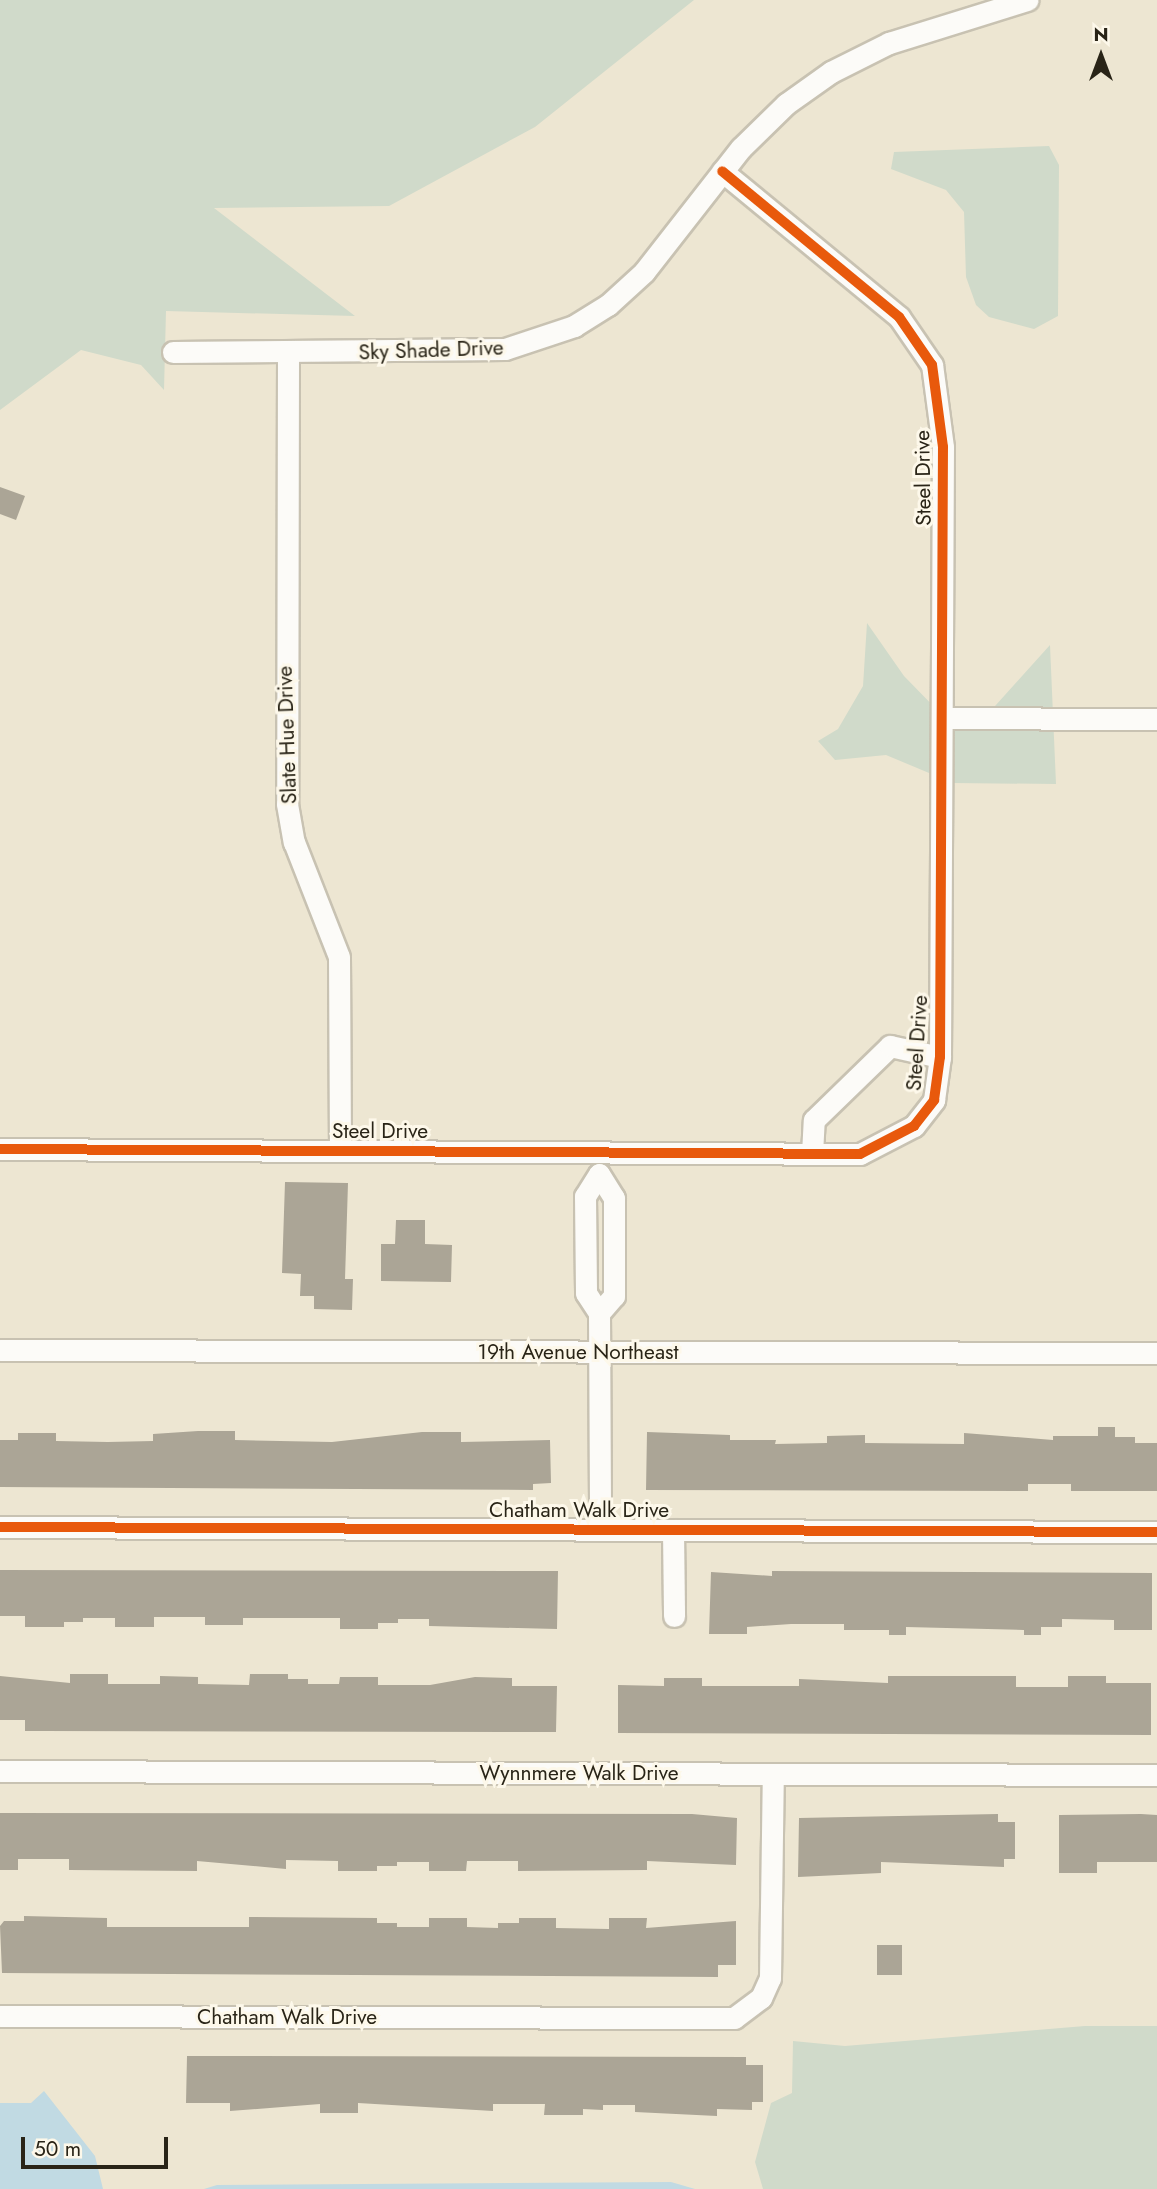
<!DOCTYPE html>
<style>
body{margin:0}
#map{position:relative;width:1157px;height:2189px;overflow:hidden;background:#ede6d2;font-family:Jost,sans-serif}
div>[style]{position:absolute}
.green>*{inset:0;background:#d0daca}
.water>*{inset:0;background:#c1dae3}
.building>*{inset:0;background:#aba596}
.roads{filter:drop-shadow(2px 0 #c8c2b2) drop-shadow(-2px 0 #c8c2b2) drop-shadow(0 2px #c8c2b2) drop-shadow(0 -2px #c8c2b2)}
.minor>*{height:21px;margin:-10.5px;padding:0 10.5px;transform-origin:10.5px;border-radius:10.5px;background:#fcfbf8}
.cycleway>*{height:10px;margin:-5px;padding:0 5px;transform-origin:5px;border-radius:5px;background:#e8590c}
span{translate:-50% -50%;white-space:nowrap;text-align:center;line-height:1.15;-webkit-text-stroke:6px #fdf8ea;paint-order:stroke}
.street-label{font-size:21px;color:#292417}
.north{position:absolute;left:1066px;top:21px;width:70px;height:70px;-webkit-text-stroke:5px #fdf8ea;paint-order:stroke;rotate:0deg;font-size:19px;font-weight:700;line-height:28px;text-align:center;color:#292417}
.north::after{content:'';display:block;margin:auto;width:24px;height:32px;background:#292417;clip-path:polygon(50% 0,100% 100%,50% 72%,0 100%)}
.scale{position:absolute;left:21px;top:2137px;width:147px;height:32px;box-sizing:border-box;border:4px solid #292417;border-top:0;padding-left:9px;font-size:21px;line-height:24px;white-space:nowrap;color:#292417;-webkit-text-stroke:5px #fdf8ea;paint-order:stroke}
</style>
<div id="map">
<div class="green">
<div style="clip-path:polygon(0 0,694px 0,535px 127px,389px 206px,214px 208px,355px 316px,166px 311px,164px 390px,141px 365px,81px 350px,0 410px)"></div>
<div style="clip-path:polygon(1049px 146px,1059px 165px,1058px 316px,1034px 329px,989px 317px,976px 305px,966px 277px,964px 212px,946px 190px,891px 169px,894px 152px)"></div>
<div style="clip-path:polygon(867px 623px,904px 676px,943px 716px,986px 716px,1050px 645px,1056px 784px,953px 783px,886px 755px,835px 760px,818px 741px,838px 729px,863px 686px)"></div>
<div style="clip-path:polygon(1085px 2026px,1157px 2026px,1157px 2189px,763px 2189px,755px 2162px,771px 2103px,792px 2093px,793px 2041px,845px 2046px)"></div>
</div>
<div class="water">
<div style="clip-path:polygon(44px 2091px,95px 2156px,103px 2189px,0 2189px,0 2103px,31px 2103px)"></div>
<div style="clip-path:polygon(671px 2182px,695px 2189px,204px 2189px,217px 2185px)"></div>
</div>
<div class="building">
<div style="clip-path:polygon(0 487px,25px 496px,16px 520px,0 514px)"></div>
<div style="clip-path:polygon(285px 1182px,348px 1183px,345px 1279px,353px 1279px,352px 1310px,314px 1309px,314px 1296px,300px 1296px,301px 1274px,282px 1273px)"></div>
<div style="clip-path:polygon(396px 1220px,425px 1220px,425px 1244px,452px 1245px,451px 1282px,381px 1281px,381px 1244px,395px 1244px)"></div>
<div style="clip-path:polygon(1098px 1427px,1115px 1427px,1115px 1437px,1135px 1437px,1135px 1443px,1157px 1443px,1157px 1491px,1071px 1491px,1071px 1484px,1028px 1484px,1028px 1491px,646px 1490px,647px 1432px,730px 1435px,730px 1440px,776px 1440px,775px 1444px,827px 1443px,827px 1436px,865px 1435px,865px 1443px,964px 1444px,964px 1433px,1053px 1440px,1053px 1436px,1098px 1436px)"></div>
<div style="clip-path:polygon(198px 1431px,235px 1431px,235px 1440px,332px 1442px,422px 1432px,461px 1432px,461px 1442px,550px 1440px,551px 1483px,533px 1484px,533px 1490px,0 1487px,0 1440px,18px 1440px,18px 1433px,56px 1433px,56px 1441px,108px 1442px,153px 1441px,153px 1434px)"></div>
<div style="clip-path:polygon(0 1570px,558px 1571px,557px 1629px,429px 1626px,429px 1619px,398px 1619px,398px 1623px,378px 1623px,378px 1629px,340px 1629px,340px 1618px,243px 1618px,243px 1625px,205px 1625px,205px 1617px,154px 1617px,154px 1627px,115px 1627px,115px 1618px,83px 1618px,83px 1622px,64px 1622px,64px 1627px,25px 1627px,25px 1616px,0 1616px)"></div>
<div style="clip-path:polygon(772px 1571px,1152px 1573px,1152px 1630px,1114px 1630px,1114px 1620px,1062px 1619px,1062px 1627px,1041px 1627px,1041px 1635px,1024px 1635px,1024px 1630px,906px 1627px,906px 1635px,889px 1635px,889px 1630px,844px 1630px,844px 1624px,791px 1624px,747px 1627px,747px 1634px,709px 1634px,711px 1572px,772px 1576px)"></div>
<div style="clip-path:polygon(70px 1674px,108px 1674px,108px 1684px,160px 1684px,160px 1676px,198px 1677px,198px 1684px,249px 1685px,250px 1674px,288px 1674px,288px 1679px,308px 1679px,308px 1684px,339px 1684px,340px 1677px,378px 1677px,378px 1685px,430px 1685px,475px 1677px,512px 1678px,512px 1686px,557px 1686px,556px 1732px,43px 1731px,25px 1731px,25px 1720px,0 1720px,0 1676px,70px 1683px)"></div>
<div style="clip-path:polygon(888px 1676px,1016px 1676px,1016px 1687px,1068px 1687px,1068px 1676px,1106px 1676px,1106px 1683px,1151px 1683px,1151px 1735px,618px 1733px,618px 1685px,664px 1686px,664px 1678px,702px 1678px,702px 1686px,799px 1686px,799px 1679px,888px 1683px)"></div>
<div style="clip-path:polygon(0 1813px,692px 1814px,737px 1818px,736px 1865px,647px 1861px,647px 1870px,518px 1871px,518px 1861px,467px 1861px,466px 1871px,429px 1871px,429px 1862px,397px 1862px,397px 1866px,377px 1866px,377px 1871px,338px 1871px,338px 1861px,286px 1860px,286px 1869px,197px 1861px,197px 1871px,69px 1870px,69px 1859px,18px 1859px,18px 1870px,0 1870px)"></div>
<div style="clip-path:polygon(998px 1814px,998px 1822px,1015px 1822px,1015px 1859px,1004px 1859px,1004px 1867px,881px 1862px,881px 1873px,798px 1877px,799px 1818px)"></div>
<div style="clip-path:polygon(1141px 1814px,1157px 1815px,1157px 1862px,1097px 1862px,1097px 1873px,1059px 1873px,1059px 1815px)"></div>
<div style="clip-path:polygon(24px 1916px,107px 1918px,107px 1927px,249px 1927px,249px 1917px,377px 1918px,377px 1923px,397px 1923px,397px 1927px,429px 1927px,429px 1918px,467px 1918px,467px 1927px,498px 1928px,498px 1923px,519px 1923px,519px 1918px,556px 1918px,556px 1928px,609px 1929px,609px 1918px,647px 1918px,646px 1928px,736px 1921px,736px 1965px,718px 1965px,718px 1977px,2px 1973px,0 1926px,4px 1921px,24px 1921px)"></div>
<div style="clip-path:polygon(877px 1945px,902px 1945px,902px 1975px,877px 1975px)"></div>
<div style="clip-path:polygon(187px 2056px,746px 2057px,746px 2065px,763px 2065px,763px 2102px,752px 2102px,752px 2110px,717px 2109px,717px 2116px,635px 2112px,635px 2105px,603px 2105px,603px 2110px,583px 2109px,583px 2115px,544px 2115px,545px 2104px,493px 2104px,493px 2111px,358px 2103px,358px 2113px,320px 2113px,320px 2104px,230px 2111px,230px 2103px,186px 2103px)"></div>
</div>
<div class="roads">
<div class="minor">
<div style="left:173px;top:352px;width:332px;rotate:-0.5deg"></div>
<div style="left:505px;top:349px;width:73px;rotate:-18.4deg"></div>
<div style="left:574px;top:326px;width:40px;rotate:-32deg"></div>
<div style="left:608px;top:305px;width:49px;rotate:-42.5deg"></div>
<div style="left:644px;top:272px;width:157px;rotate:-52deg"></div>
<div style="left:741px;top:148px;width:63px;rotate:-44.4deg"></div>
<div style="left:786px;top:104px;width:55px;rotate:-35.4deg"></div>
<div style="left:831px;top:72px;width:65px;rotate:-26.6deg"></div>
<div style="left:889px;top:43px;width:145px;rotate:-17.3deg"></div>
<div style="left:288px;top:354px;width:450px;rotate:90.1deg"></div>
<div style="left:287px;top:804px;width:39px;rotate:80deg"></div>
<div style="left:294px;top:842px;width:123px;rotate:68.6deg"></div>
<div style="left:339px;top:957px;width:193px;rotate:89.7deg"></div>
<div style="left:943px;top:718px;width:214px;rotate:0.3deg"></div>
<div style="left:0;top:1149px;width:860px;rotate:0.33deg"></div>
<div style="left:860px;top:1154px;width:61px;rotate:-27.4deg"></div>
<div style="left:914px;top:1126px;width:33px;rotate:-52deg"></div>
<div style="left:934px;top:1100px;width:43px;rotate:-82.1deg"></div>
<div style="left:940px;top:1057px;width:610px;rotate:-89.72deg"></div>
<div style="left:943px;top:447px;width:83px;rotate:-97.6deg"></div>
<div style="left:932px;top:365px;width:58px;rotate:-124.5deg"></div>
<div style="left:899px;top:317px;width:229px;rotate:-140.5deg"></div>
<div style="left:812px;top:1154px;width:34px;rotate:-87deg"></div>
<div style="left:814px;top:1120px;width:106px;rotate:-44.2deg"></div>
<div style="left:890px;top:1046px;width:51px;rotate:12.4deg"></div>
<div style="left:599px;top:1313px;width:23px;rotate:-49deg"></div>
<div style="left:614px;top:1296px;width:98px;rotate:-90deg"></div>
<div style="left:614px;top:1198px;width:28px;rotate:-122deg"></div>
<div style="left:599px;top:1174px;width:26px;rotate:122deg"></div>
<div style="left:585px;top:1196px;width:97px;rotate:89.4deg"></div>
<div style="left:586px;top:1293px;width:24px;rotate:57deg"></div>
<div style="left:599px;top:1313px;width:216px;rotate:89.7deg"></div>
<div style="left:0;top:1350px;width:1157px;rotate:0.15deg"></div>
<div style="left:0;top:1527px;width:1157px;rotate:0.25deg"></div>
<div style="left:673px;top:1530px;width:86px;rotate:89.3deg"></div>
<div style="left:0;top:1771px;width:1157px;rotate:0.2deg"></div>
<div style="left:0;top:2016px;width:734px;rotate:0.16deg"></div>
<div style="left:734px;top:2018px;width:34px;rotate:-37deg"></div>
<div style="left:761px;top:1998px;width:22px;rotate:-66deg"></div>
<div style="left:770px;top:1978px;width:204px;rotate:-89.2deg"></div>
</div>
</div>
<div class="cycleway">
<div style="left:0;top:1149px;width:860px;rotate:0.33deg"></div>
<div style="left:860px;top:1154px;width:61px;rotate:-27.4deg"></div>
<div style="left:914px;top:1126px;width:33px;rotate:-52deg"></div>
<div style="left:934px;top:1100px;width:43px;rotate:-82.1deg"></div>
<div style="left:940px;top:1057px;width:610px;rotate:-89.72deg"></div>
<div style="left:943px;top:447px;width:83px;rotate:-97.6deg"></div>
<div style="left:932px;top:365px;width:58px;rotate:-124.5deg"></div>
<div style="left:899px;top:317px;width:229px;rotate:-140.5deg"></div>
<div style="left:0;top:1527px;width:1157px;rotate:0.25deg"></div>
</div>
<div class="street-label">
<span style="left:431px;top:350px;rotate:-2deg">Sky Shade Drive</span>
<span style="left:923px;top:478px;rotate:-91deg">Steel Drive</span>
<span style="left:287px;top:735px;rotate:-92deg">Slate Hue Drive</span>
<span style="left:917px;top:1043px;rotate:-86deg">Steel Drive</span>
<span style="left:380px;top:1131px">Steel Drive</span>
<span style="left:578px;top:1352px">19th Avenue Northeast</span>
<span style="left:579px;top:1510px">Chatham Walk Drive</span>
<span style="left:579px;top:1773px">Wynnmere Walk Drive</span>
<span style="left:287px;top:2017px">Chatham Walk Drive</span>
</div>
<div class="north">N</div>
<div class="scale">50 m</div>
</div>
